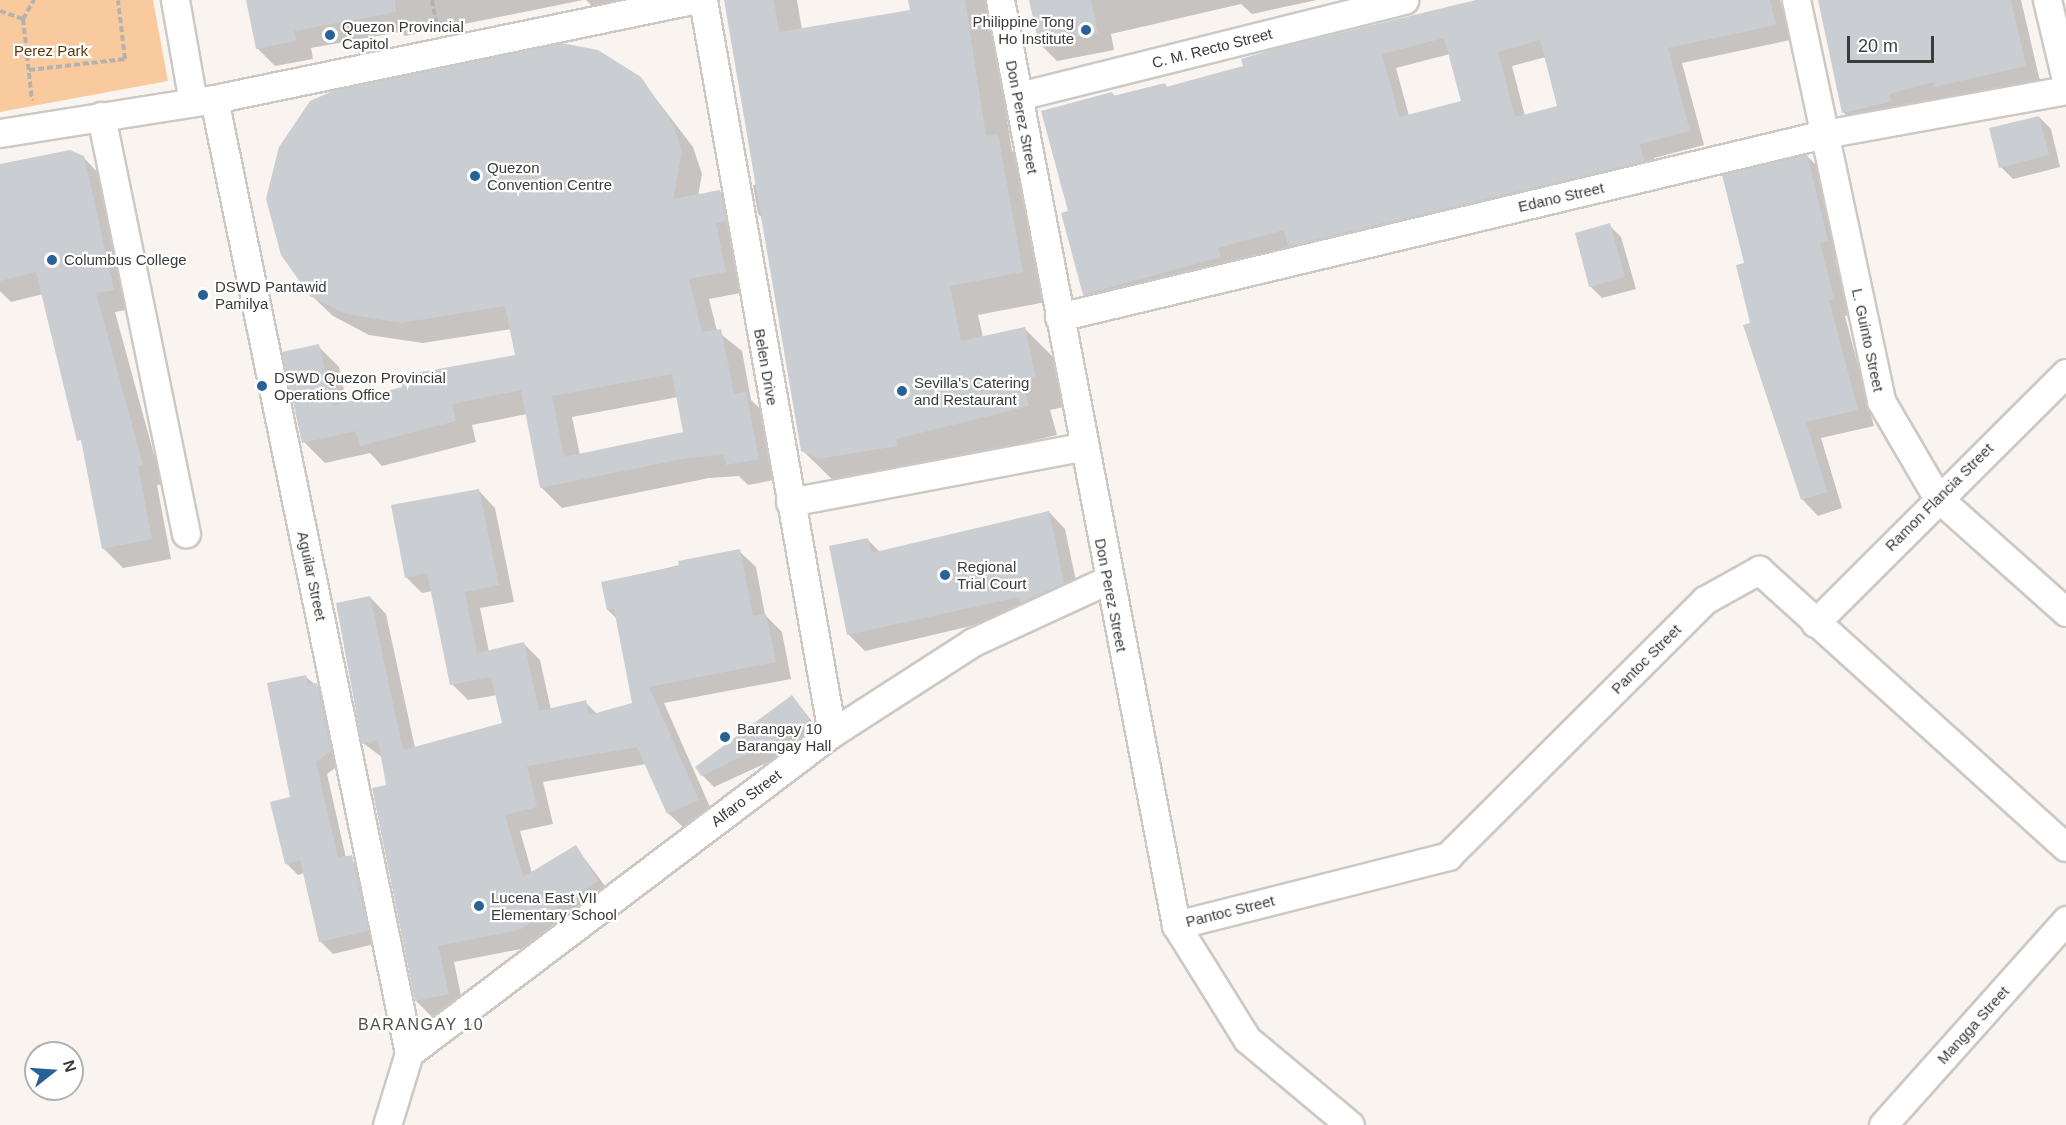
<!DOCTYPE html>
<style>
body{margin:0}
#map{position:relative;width:2066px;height:1125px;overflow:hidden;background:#f9f4f0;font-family:Arial,sans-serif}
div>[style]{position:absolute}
.green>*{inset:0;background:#faca9f}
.shadow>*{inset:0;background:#0003}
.building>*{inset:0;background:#caced2}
.path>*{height:4px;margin-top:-2px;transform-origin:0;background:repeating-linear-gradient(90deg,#b5b2ae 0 6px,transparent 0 9px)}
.roads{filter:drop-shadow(2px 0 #ccc8c4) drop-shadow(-2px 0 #ccc8c4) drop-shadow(0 2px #ccc8c4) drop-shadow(0 -2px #ccc8c4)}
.minor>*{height:27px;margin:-13.5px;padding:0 13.5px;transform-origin:13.5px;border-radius:13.5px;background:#fff}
.dots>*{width:16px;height:16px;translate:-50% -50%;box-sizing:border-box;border:3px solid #fff;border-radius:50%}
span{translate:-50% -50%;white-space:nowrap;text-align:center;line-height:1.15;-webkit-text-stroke:4.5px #fff;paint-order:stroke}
.poi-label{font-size:15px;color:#3c3b39}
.right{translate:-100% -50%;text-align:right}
.left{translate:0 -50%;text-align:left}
.street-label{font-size:15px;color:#3c3b39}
.park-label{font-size:15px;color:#5d360c}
.neighbourhood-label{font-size:16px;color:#524e4b;letter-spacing:1.5px}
.north{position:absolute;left:24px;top:1041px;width:60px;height:60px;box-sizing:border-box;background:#fff;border:2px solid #b1b1b0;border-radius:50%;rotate:73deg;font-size:16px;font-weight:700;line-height:24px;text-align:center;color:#3c3b39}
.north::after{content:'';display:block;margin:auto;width:21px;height:27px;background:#286098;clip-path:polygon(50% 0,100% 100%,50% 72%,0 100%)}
.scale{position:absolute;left:1847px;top:36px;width:87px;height:27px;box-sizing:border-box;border:3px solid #3c3b39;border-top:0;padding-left:8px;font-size:18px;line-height:21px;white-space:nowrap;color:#3c3b39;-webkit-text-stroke:4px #fff;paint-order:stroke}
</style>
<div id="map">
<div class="green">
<div style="clip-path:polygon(0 0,153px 0,168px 81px,0 112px)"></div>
</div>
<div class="shadow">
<div style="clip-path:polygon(248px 0,583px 0,405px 36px,400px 32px,311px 48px,313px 59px,275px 66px,257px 48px)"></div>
<div style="clip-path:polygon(586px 0,631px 0,598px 12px)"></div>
<div style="clip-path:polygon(726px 0,797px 0,802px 30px,912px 12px,910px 0,988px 0,1012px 151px,1026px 165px,1051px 301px,978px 315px,983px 337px,1024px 328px,1053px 357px,1064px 407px,1050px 410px,1057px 435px,839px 486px,802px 450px,766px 221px,758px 214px,753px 185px,759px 184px)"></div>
<div style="clip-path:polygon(1032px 0,1317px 0,1252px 14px,1241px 4px,1111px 34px,1114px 50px,1057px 61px,1040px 44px)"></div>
<div style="clip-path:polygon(evenodd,1483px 0,1780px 0,1790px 40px,1682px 63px,1704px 145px,1654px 158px,1658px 175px,1304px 260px,1291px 247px,1099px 309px,1084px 294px,1070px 212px,1112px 93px,1116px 97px,1165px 84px,1168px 88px,1483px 0,1450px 54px,1463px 102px,1409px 116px,1396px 68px,1450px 54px,1483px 0,1546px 57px,1559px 107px,1525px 116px,1512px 66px,1546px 57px)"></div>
<div style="clip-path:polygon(1819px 0,2021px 0,2040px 81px,1950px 101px,1946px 97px,1858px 127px,1843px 112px)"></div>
<div style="clip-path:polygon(evenodd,640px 78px,693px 147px,702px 174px,698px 196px,720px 192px,741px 213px,746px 292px,709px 299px,717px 331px,742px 351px,751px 400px,766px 414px,779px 479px,748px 485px,739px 476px,709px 478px,562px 508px,541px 487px,527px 414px,472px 425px,476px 442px,382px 466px,370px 453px,325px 463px,304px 442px,318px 346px,339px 367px,347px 404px,517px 356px,511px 329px,423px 343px,369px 335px,333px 316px,311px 295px,640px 78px,678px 397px,684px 433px,580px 455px,572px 417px,678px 397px)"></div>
<div style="clip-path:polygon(2039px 117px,2051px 129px,2060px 167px,2013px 179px,2001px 167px)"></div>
<div style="clip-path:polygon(1807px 156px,1823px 172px,1843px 257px,1835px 259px,1849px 315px,1845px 316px,1874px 426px,1821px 438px,1842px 508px,1818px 516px,1802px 499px,1752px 324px,1745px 265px)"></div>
<div style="clip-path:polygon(83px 157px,103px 178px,133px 309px,115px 312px,162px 484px,157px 485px,171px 559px,123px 568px,103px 548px,84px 446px,43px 294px,11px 302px,0 291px,0 165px)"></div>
<div style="clip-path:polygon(1609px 225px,1621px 237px,1636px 289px,1602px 298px,1590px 286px)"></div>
<div style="clip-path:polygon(479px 491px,495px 508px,514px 602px,480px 608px,489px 652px,524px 644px,540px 660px,551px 710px,585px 702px,597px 714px,634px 704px,617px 619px,608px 610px,603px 583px,739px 551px,756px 567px,765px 615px,782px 632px,791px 679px,664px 703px,714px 816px,685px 829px,668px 813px,646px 764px,543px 782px,553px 824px,520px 831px,532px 873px,576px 847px,614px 898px,536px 946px,454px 962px,464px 1010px,432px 1017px,416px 1001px,383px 758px,363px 743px,370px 597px,386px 614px,415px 748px,503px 724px,497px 695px,468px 700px,452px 684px,433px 591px,422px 593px,406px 577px)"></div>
<div style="clip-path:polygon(1049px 512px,1065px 529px,1080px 600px,865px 651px,848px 634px,868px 540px,881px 553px)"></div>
<div style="clip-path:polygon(306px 677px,329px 696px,342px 763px,327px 774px,346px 858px,364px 869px,379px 943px,333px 954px,321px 942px,304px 873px,298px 875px,286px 863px)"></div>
<div style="clip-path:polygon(792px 697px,820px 731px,777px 764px,773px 760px,714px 787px,702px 775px)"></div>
</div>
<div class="building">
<div style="clip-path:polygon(246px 0,395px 0,396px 12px,294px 31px,296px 41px,256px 49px)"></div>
<div style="clip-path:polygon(724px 0,774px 0,779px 32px,910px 10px,908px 0,965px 0,986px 136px,998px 134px,1023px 272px,950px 286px,961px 341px,1025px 327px,1036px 378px,1022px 381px,1029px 406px,896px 439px,897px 446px,818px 459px,801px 451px)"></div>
<div style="clip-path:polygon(1029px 0,1091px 0,1098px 33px,1039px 45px)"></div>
<div style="clip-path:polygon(evenodd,1476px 0,1770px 0,1776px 25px,1668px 48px,1690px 131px,1640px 144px,1644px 161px,1288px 246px,1284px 230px,1218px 248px,1221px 257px,1083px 295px,1061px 213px,1068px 211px,1041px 111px,1112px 92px,1113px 96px,1165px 83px,1166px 87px,1243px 66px,1241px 59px,1278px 48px,1476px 0,1444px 38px,1461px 101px,1399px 117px,1382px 54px,1444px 38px,1476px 0,1540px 40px,1557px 106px,1515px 117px,1498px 52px,1540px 40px)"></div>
<div style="clip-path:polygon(1818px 0,2011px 0,2026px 66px,1934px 87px,1933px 82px,1889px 94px,1891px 102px,1842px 113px)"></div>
<div style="clip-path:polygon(evenodd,561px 43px,598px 50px,641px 77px,673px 124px,682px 152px,673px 199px,720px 190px,726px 221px,716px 223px,726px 272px,689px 279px,702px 332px,721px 329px,734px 394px,746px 392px,759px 459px,726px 465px,724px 455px,687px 458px,540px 488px,521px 390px,452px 404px,456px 421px,360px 446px,356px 431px,302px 443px,282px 352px,319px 344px,332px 406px,402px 387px,399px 376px,515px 355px,505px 306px,401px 323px,346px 314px,310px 296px,281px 255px,266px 199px,279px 147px,310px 101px,337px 89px,561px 43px,672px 374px,683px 432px,564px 457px,552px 396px,672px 374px)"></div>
<div style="clip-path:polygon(2039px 116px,2049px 155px,1999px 168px,1989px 128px)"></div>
<div style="clip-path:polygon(70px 150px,84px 156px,114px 290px,96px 293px,143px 465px,138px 466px,152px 539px,102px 549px,81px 440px,77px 441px,36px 272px,0 281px,0 164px)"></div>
<div style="clip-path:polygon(1807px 154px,1828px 241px,1820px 243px,1834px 299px,1829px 300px,1858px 410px,1806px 422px,1827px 492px,1801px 500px,1743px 325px,1750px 323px,1736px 265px,1744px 263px,1722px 175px)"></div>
<div style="clip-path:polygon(1610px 223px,1625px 277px,1589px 287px,1575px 233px)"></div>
<div style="clip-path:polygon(479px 489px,499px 585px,465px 592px,477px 653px,524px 642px,539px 711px,586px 700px,589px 715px,632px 703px,614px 609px,607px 610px,601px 582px,679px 566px,678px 561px,740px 549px,753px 616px,766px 614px,776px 662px,649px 687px,699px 800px,667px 814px,637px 747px,527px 766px,537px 807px,505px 815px,523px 877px,576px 845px,598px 881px,519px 930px,438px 946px,449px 994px,415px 1001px,372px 788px,386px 785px,378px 740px,362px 744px,336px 603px,370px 596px,403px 750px,502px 723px,491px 677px,450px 685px,427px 573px,405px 578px,391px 505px)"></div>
<div style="clip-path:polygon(1049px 511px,1064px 583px,1020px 603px,1019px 597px,847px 635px,829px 546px,868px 538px,871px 553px)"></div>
<div style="clip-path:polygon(306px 675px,308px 685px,317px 683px,331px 751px,316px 762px,338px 858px,352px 855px,368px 931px,319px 942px,300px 860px,285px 864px,270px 802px,290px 797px,267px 683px)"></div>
<div style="clip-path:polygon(792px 695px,810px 719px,764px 753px,760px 748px,701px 776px,695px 767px)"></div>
</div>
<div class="path">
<div style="left:432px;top:0;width:26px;rotate:79deg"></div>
<div style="left:0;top:11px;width:24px;rotate:19deg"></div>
<div style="left:23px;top:19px;width:22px;rotate:-60deg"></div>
<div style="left:23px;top:19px;width:82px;rotate:83.7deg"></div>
<div style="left:29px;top:70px;width:97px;rotate:-6.5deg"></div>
<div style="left:125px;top:59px;width:59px;rotate:-96.8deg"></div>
</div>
<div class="roads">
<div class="minor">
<div style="left:175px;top:0;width:104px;rotate:80deg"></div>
<div style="left:703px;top:0;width:744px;rotate:80.02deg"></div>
<div style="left:1000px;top:0;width:942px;rotate:79.23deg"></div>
<div style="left:1176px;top:925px;width:134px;rotate:58.1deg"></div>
<div style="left:1247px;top:1039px;width:134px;rotate:39.9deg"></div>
<div style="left:1796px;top:0;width:410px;rotate:78deg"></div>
<div style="left:1881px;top:401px;width:111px;rotate:59.7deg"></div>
<div style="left:1937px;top:497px;width:173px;rotate:41.7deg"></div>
<div style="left:2047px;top:0;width:82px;rotate:76.6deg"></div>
<div style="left:1019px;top:96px;width:397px;rotate:-14deg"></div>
<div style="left:214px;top:99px;width:974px;rotate:78.45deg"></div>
<div style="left:101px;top:116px;width:426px;rotate:78.5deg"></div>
<div style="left:0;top:133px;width:217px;rotate:-9deg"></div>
<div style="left:214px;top:99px;width:487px;rotate:-11.7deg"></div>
<div style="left:1059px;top:317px;width:787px;rotate:-13.45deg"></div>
<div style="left:1824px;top:134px;width:246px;rotate:-10.3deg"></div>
<div style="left:790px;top:502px;width:300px;rotate:-10.7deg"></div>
<div style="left:1815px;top:623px;width:354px;rotate:-44.9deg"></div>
<div style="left:1176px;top:925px;width:281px;rotate:-14.2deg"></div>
<div style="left:1448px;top:856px;width:363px;rotate:-44.9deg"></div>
<div style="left:1705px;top:600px;width:62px;rotate:-29.1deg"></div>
<div style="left:1759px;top:570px;width:413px;rotate:42.1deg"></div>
<div style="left:409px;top:1053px;width:530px;rotate:-37.11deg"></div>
<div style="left:832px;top:733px;width:168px;rotate:-32.8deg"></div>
<div style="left:973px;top:642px;width:149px;rotate:-24.7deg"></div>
<div style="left:387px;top:1125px;width:75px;rotate:-73deg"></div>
<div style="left:1883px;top:1125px;width:275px;rotate:-48.2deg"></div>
</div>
</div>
<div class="dots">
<div style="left:1086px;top:30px;background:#286098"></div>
<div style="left:330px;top:35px;background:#286098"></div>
<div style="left:475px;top:176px;background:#286098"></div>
<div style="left:52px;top:260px;background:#286098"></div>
<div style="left:203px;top:295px;background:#286098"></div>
<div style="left:262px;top:386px;background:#286098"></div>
<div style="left:902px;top:391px;background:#286098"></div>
<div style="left:945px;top:575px;background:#286098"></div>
<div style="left:725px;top:737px;background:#286098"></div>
<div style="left:479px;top:906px;background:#286098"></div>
</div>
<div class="poi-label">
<span class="right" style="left:1074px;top:30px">Philippine Tong<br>Ho Institute</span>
<span class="left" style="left:342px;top:35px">Quezon Provincial<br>Capitol</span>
<span class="left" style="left:487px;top:176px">Quezon<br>Convention Centre</span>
<span class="left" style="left:64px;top:260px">Columbus College</span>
<span class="left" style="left:215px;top:295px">DSWD Pantawid<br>Pamilya</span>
<span class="left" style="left:274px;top:386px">DSWD Quezon Provincial<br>Operations Office</span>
<span class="left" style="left:914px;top:391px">Sevilla's Catering<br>and Restaurant</span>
<span class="left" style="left:957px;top:575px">Regional<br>Trial Court</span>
<span class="left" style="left:737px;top:737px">Barangay 10<br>Barangay Hall</span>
<span class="left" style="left:491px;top:906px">Lucena East VII<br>Elementary School</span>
</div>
<div class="street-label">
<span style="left:1212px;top:48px;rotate:-14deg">C. M. Recto Street</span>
<span style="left:1022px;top:117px;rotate:79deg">Don Perez Street</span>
<span style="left:1561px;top:197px;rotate:-13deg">Edano Street</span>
<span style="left:1868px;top:340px;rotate:78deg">L. Guinto Street</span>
<span style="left:766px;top:367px;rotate:80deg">Belen Drive</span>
<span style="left:1939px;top:497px;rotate:-45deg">Ramon Flancia Street</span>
<span style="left:312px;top:576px;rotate:78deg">Aguilar Street</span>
<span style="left:1111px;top:595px;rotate:79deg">Don Perez Street</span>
<span style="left:1646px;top:659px;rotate:-45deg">Pantoc Street</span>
<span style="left:746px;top:798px;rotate:-37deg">Alfaro Street</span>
<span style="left:1230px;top:911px;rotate:-14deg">Pantoc Street</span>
<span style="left:1973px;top:1025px;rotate:-48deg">Mangga Street</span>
</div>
<div class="park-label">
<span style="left:51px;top:51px">Perez Park</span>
</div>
<div class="neighbourhood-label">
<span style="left:421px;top:1025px">BARANGAY 10</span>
</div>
<div class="north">N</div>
<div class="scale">20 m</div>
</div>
